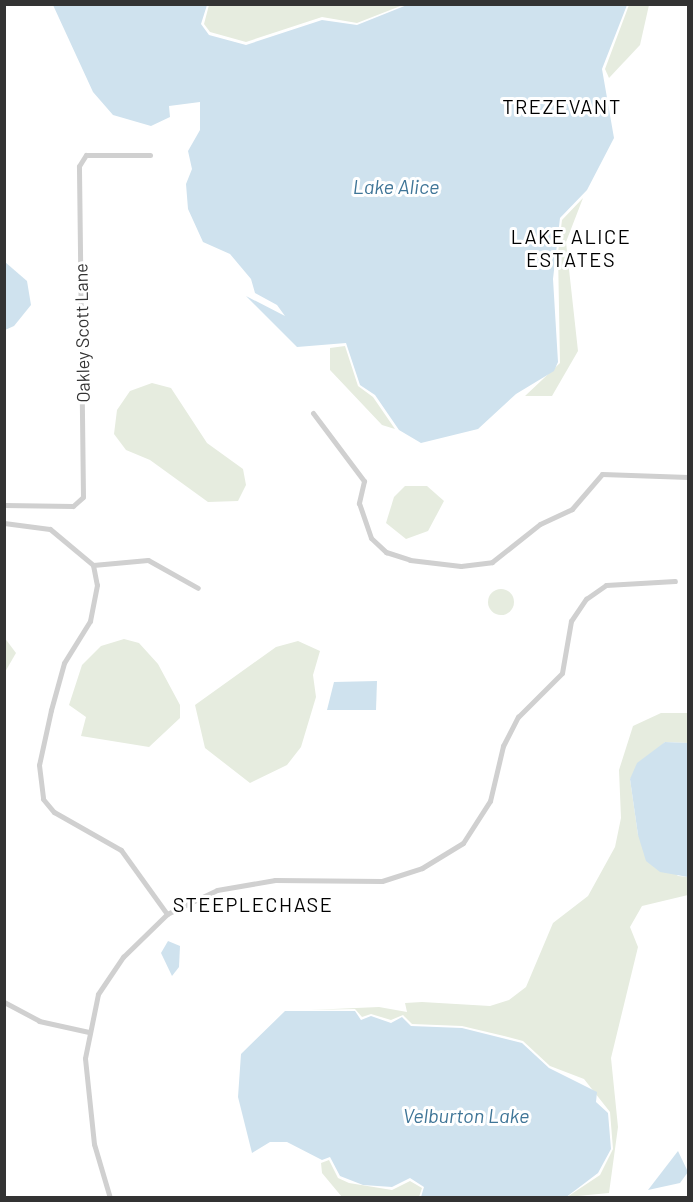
<!DOCTYPE html>
<style>
body{margin:0}
#map{position:relative;width:693px;height:1202px;overflow:hidden;background:#fff;font-family:Barlow,sans-serif}
div>[style]{position:absolute}
.green>*{inset:0;background:#e6ecdf}
.round{border-radius:50%}
.water>*{inset:0;background:#cfe2ee}
.minor>*{height:5px;margin:-2.5px;padding:0 2.5px;transform-origin:2.5px;border-radius:2.5px;background:#d0d0d0}
span{translate:-50% -50%;white-space:nowrap;text-align:center;line-height:1.15;-webkit-text-stroke:6px #fff;paint-order:stroke}
.street-label{font-size:18px;color:#333}
.neighbourhood-label{font-size:20px;color:#000;letter-spacing:1.5px}
.water-label{font-size:20px;color:#3f7597;font-style:italic}
.frame{position:absolute;inset:0;border:6px solid #333;pointer-events:none}
</style>
<div id="map">
<div class="green">
<div style="clip-path:polygon(209px 5px,209px 4px,403px 5px,357px 23px,322px 17px,246px 42px,210px 32px,204px 24px)"></div>
<div style="clip-path:polygon(629px 5px,649px 5px,640px 45px,609px 78px,605px 69px)"></div>
<div style="clip-path:polygon(583px 198px,566px 242px,578px 351px,552px 396px,525px 396px,560px 363px,558px 253px,562px 220px)"></div>
<div style="clip-path:polygon(345px 346px,358px 386px,373px 397px,395px 429px,382px 425px,330px 370px,330px 348px)"></div>
<div style="clip-path:polygon(152px 383px,171px 388px,207px 443px,243px 469px,246px 485px,238px 501px,208px 502px,150px 460px,126px 450px,114px 434px,117px 410px,130px 391px)"></div>
<div style="clip-path:polygon(405px 486px,427px 486px,444px 501px,428px 531px,406px 539px,386px 523px,394px 497px)"></div>
<div class="round" style="left:488px;top:589px;width:26px;height:26px"></div>
<div style="clip-path:polygon(4px 637px,16px 653px,5px 672px,4px 672px)"></div>
<div style="clip-path:polygon(124px 639px,139px 643px,158px 664px,180px 705px,180px 718px,149px 747px,81px 736px,86px 717px,69px 705px,82px 665px,101px 646px)"></div>
<div style="clip-path:polygon(298px 641px,320px 651px,313px 675px,316px 697px,301px 747px,287px 765px,250px 783px,205px 748px,195px 705px,276px 647px)"></div>
<div style="clip-path:polygon(661px 713px,688px 713px,688px 743px,665px 742px,630px 779px,638px 835px,678px 876px,688px 877px,688px 895px,642px 906px,630px 927px,638px 947px,611px 1058px,618px 1127px,609px 1193px,567px 1197px,600px 1175px,613px 1149px,610px 1112px,584px 1079px,550px 1066px,523px 1041px,504px 1036px,462px 1026px,412px 1024px,403px 1015px,391px 1020px,371px 1014px,362px 1017px,355px 1009px,310px 1010px,379px 1007px,407px 1012px,405px 1003px,422px 1002px,490px 1006px,509px 1000px,526px 987px,553px 923px,588px 896px,615px 847px,621px 818px,619px 770px,633px 726px)"></div>
<div style="clip-path:polygon(329px 1160px,338px 1178px,349px 1183px,392px 1190px,410px 1181px,422px 1188px,419px 1197px,342px 1197px,322px 1173px,321px 1163px)"></div>
</div>
<div class="water">
<div style="clip-path:polygon(53px 5px,207px 5px,201px 24px,209px 35px,246px 45px,322px 20px,357px 25px,407px 5px,627px 5px,602px 69px,614px 138px,587px 190px,560px 218px,553px 279px,558px 362px,554px 371px,516px 394px,478px 429px,421px 443px,399px 430px,375px 395px,360px 385px,346px 343px,297px 347px,246px 296px,285px 316px,277px 305px,255px 293px,251px 279px,230px 254px,203px 242px,188px 209px,186px 184px,192px 169px,188px 151px,200px 130px,200px 102px,169px 106px,170px 117px,151px 126px,113px 115px,93px 92px)"></div>
<div style="clip-path:polygon(5px 262px,27px 281px,31px 305px,14px 326px,5px 330px)"></div>
<div style="clip-path:polygon(377px 681px,376px 710px,327px 710px,334px 682px)"></div>
<div style="clip-path:polygon(665px 742px,688px 743px,688px 877px,660px 872px,646px 861px,638px 835px,630px 779px,637px 763px)"></div>
<div style="clip-path:polygon(168px 941px,180px 946px,179px 967px,172px 976px,161px 953px)"></div>
<div style="clip-path:polygon(285px 1011px,355px 1011px,361px 1020px,371px 1016px,391px 1023px,402px 1017px,411px 1026px,462px 1028px,522px 1043px,549px 1068px,597px 1092px,596px 1102px,608px 1113px,611px 1149px,598px 1173px,565px 1198px,421px 1197px,424px 1187px,410px 1178px,392px 1187px,363px 1185px,340px 1176px,330px 1157px,322px 1160px,287px 1142px,270px 1142px,252px 1153px,238px 1097px,241px 1054px)"></div>
<div style="clip-path:polygon(678px 1151px,688px 1172px,680px 1183px,648px 1190px)"></div>
</div>
<div class="minor">
<div style="left:313px;top:413px;width:85px;rotate:53.1deg"></div>
<div style="left:364px;top:481px;width:23px;rotate:103deg"></div>
<div style="left:359px;top:503px;width:37px;rotate:71deg"></div>
<div style="left:371px;top:538px;width:21px;rotate:43deg"></div>
<div style="left:386px;top:552px;width:25px;rotate:18deg"></div>
<div style="left:410px;top:560px;width:51px;rotate:6.7deg"></div>
<div style="left:461px;top:566px;width:31px;rotate:-7deg"></div>
<div style="left:492px;top:562px;width:61px;rotate:-38.4deg"></div>
<div style="left:540px;top:524px;width:35px;rotate:-25deg"></div>
<div style="left:572px;top:509px;width:46px;rotate:-49.4deg"></div>
<div style="left:602px;top:474px;width:86px;rotate:2deg"></div>
<div style="left:4px;top:505px;width:69px;rotate:0.8deg"></div>
<div style="left:73px;top:506px;width:13px;rotate:-42deg"></div>
<div style="left:83px;top:497px;width:331px;rotate:-90.7deg"></div>
<div style="left:79px;top:166px;width:13px;rotate:-58deg"></div>
<div style="left:86px;top:155px;width:64px"></div>
<div style="left:4px;top:523px;width:46px;rotate:7.4deg"></div>
<div style="left:50px;top:529px;width:56px;rotate:39.9deg"></div>
<div style="left:93px;top:565px;width:20px;rotate:79deg"></div>
<div style="left:97px;top:585px;width:37px;rotate:101deg"></div>
<div style="left:90px;top:621px;width:49px;rotate:121.8deg"></div>
<div style="left:64px;top:663px;width:49px;rotate:105.5deg"></div>
<div style="left:51px;top:710px;width:56px;rotate:102.3deg"></div>
<div style="left:39px;top:765px;width:34px;rotate:83deg"></div>
<div style="left:43px;top:799px;width:17px;rotate:50deg"></div>
<div style="left:54px;top:812px;width:77px;rotate:29.6deg"></div>
<div style="left:121px;top:850px;width:79px;rotate:54.3deg"></div>
<div style="left:93px;top:565px;width:55px;rotate:-5.2deg"></div>
<div style="left:148px;top:560px;width:57px;rotate:29.2deg"></div>
<div style="left:4px;top:1002px;width:40px;rotate:28deg"></div>
<div style="left:39px;top:1021px;width:51px;rotate:12.4deg"></div>
<div style="left:110px;top:1198px;width:56px;rotate:-106.5deg"></div>
<div style="left:94px;top:1144px;width:86px;rotate:-96deg"></div>
<div style="left:85px;top:1058px;width:65px;rotate:-78.5deg"></div>
<div style="left:98px;top:994px;width:45px;rotate:-56deg"></div>
<div style="left:123px;top:957px;width:62px;rotate:-44.3deg"></div>
<div style="left:167px;top:914px;width:55px;rotate:-25.6deg"></div>
<div style="left:217px;top:890px;width:59px;rotate:-9.8deg"></div>
<div style="left:275px;top:880px;width:107px;rotate:0.5deg"></div>
<div style="left:382px;top:881px;width:42px;rotate:-18deg"></div>
<div style="left:422px;top:868px;width:48px;rotate:-31.4deg"></div>
<div style="left:463px;top:843px;width:50px;rotate:-57.3deg"></div>
<div style="left:490px;top:801px;width:57px;rotate:-76.7deg"></div>
<div style="left:503px;top:746px;width:33px;rotate:-63deg"></div>
<div style="left:518px;top:717px;width:62px;rotate:-45deg"></div>
<div style="left:562px;top:673px;width:53px;rotate:-80.2deg"></div>
<div style="left:571px;top:621px;width:27px;rotate:-56deg"></div>
<div style="left:586px;top:599px;width:24px;rotate:-35deg"></div>
<div style="left:606px;top:585px;width:69px;rotate:-3.3deg"></div>
</div>
<div class="street-label">
<span style="left:82px;top:333px;rotate:-91deg">Oakley Scott Lane</span>
</div>
<div class="neighbourhood-label">
<span style="left:562px;top:106px">TREZEVANT</span>
<span style="left:571px;top:248px">LAKE ALICE<br>ESTATES</span>
<span style="left:253px;top:904px">STEEPLECHASE</span>
</div>
<div class="water-label">
<span style="left:396px;top:186px">Lake Alice</span>
<span style="left:466px;top:1115px">Velburton Lake</span>
</div>
<div class="frame"></div>
</div>
